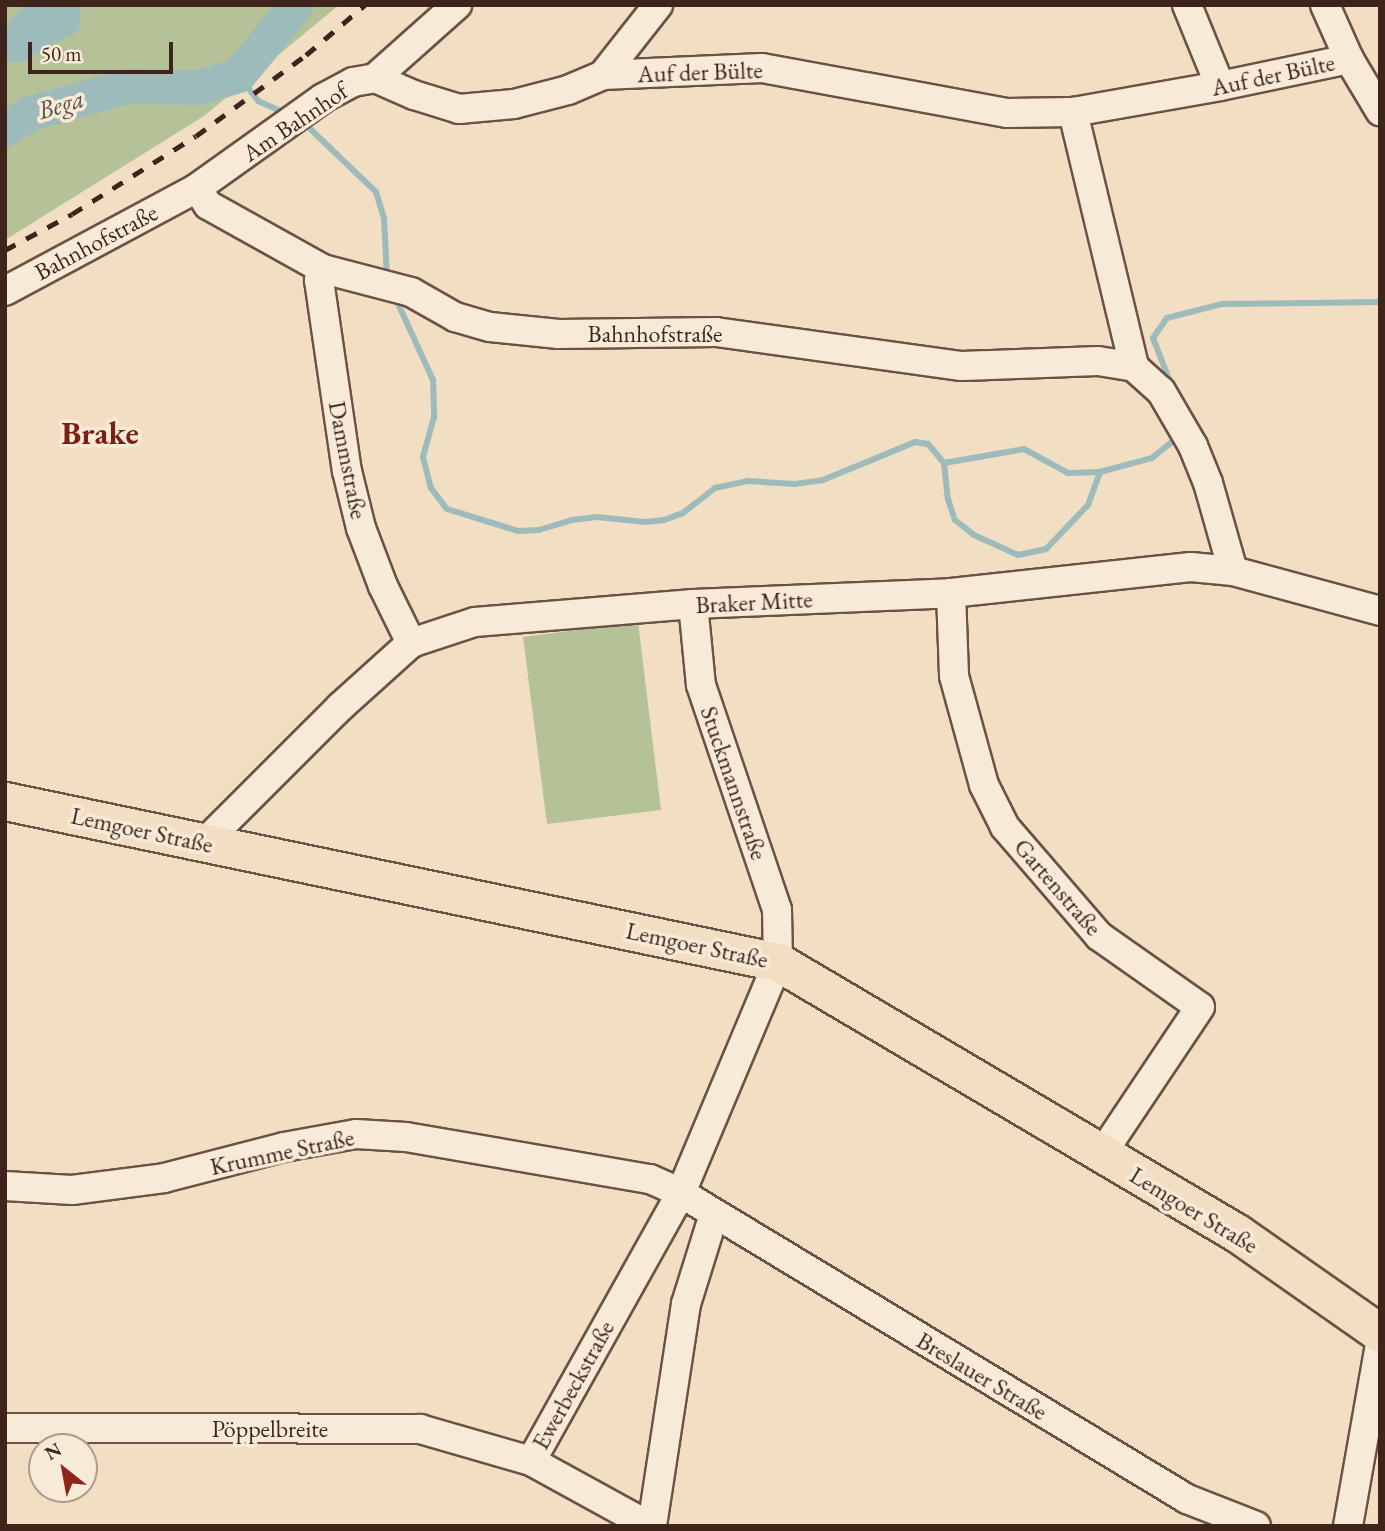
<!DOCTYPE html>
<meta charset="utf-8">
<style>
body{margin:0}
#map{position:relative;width:1385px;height:1531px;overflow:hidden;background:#f2dec2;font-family:"EB Garamond",serif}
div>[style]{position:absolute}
.green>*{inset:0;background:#b5c297}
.water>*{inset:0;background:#9cbbba}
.stream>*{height:6px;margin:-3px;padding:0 3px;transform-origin:3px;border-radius:3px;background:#9cbbba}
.river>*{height:35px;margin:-17.5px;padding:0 17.5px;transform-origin:17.5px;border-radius:17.5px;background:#9cbbba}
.roads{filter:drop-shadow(2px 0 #6b5245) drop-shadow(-2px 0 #6b5245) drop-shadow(0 2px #6b5245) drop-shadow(0 -2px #6b5245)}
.minor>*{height:28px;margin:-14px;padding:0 14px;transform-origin:14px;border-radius:14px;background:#f7ead7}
.major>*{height:37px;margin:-18.5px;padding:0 18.5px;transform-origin:18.5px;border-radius:18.5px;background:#f2dec2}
.rail>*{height:5px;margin-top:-2.5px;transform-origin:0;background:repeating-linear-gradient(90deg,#3e241b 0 12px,transparent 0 24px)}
span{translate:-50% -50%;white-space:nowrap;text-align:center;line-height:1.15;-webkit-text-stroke:7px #f7ead7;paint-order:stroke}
.street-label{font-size:24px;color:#3e241b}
.water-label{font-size:26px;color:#5a514b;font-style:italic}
.district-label{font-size:32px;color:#7a1f14;font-weight:700}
.frame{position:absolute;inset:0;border:7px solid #3e241b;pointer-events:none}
.north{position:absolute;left:28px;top:1433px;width:70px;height:70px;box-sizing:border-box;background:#f7ead7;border:2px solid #ad9b8c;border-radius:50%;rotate:329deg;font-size:19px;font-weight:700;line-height:28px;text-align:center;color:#3e241b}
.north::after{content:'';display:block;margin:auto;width:24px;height:32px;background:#8f2418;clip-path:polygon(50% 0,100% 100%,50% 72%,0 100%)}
.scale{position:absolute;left:28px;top:42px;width:145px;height:32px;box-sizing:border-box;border:4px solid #3e241b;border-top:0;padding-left:9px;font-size:21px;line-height:24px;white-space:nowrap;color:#3e241b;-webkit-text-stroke:5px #f7ead7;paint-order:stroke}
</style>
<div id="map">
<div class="green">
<div style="clip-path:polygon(5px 5px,339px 5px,204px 116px,5px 240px)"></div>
<div style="clip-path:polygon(638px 622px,661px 810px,547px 824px,523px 637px)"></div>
</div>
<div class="water">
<div style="clip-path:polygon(27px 5px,77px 5px,81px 10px,79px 30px,22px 62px,7px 62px,5px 30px,12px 18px)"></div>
</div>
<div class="stream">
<div style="left:238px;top:75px;width:33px;rotate:52deg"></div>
<div style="left:258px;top:101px;width:32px;rotate:24deg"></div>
<div style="left:303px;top:122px;width:101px;rotate:43.8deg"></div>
<div style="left:376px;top:192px;width:27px;rotate:73deg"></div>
<div style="left:384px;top:218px;width:60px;rotate:87.1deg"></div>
<div style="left:395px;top:297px;width:91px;rotate:65.4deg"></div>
<div style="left:433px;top:380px;width:37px;rotate:88deg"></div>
<div style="left:434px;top:417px;width:41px;rotate:105.4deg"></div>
<div style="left:423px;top:457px;width:32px;rotate:76deg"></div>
<div style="left:431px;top:488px;width:26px;rotate:53deg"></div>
<div style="left:447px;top:509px;width:74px;rotate:17.2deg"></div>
<div style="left:518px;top:531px;width:21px;rotate:-3deg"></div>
<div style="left:539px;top:530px;width:34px;rotate:-17deg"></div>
<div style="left:572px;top:520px;width:25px;rotate:-7deg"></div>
<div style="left:597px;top:517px;width:48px;rotate:5.9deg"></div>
<div style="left:645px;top:522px;width:19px;rotate:-6deg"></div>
<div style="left:664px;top:520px;width:20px;rotate:-20deg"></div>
<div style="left:683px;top:513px;width:41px;rotate:-38deg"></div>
<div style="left:715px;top:488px;width:34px;rotate:-12deg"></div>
<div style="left:748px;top:481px;width:47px;rotate:3.7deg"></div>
<div style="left:795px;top:484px;width:28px;rotate:-8deg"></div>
<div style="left:823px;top:480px;width:100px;rotate:-22.4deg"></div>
<div style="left:915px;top:442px;width:13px;rotate:9deg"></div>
<div style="left:928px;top:444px;width:25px;rotate:50deg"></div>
<div style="left:944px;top:463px;width:81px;rotate:-9.9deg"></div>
<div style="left:1024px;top:449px;width:50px;rotate:28.6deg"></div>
<div style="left:1068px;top:473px;width:32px;rotate:-2deg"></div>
<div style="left:1100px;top:472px;width:54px;rotate:-15.1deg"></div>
<div style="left:1152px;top:458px;width:36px;rotate:-39deg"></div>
<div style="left:1171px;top:384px;width:49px;rotate:-111.4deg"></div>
<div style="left:1153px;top:338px;width:24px;rotate:-55deg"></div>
<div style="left:1167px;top:318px;width:57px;rotate:-14.3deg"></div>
<div style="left:1222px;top:304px;width:158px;rotate:-0.7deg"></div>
<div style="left:944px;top:463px;width:36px;rotate:84deg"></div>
<div style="left:948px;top:499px;width:22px;rotate:72deg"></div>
<div style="left:955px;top:520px;width:24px;rotate:38deg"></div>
<div style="left:974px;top:535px;width:48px;rotate:24.4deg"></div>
<div style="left:1018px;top:555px;width:29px;rotate:-12deg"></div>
<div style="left:1046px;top:549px;width:61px;rotate:-46.3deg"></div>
<div style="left:1088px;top:505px;width:35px;rotate:-70deg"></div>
</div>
<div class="river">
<div style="left:5px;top:129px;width:30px;rotate:-33deg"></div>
<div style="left:30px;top:113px;width:101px;rotate:-15.6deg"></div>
<div style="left:127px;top:86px;width:72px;rotate:0.8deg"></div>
<div style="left:199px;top:87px;width:41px;rotate:-17.1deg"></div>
<div style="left:238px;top:75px;width:91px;rotate:-50.4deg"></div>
</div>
<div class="roads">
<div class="minor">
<div style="left:1187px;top:5px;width:87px;rotate:67.8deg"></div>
<div style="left:1325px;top:5px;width:59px;rotate:66deg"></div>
<div style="left:1349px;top:59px;width:61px;rotate:59.2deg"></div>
<div style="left:603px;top:75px;width:89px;rotate:-51.8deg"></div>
<div style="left:375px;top:78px;width:43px;rotate:23.6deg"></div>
<div style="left:414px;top:95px;width:47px;rotate:17.3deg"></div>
<div style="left:459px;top:109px;width:55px;rotate:-5.2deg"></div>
<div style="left:514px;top:104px;width:56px;rotate:-14.5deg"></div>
<div style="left:568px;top:90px;width:38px;rotate:-23deg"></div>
<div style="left:603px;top:75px;width:159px;rotate:-2.5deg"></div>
<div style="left:762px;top:68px;width:249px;rotate:10.4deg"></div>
<div style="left:1007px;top:113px;width:66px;rotate:-0.9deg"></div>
<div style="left:1073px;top:112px;width:149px;rotate:-10deg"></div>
<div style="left:1220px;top:86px;width:132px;rotate:-11.8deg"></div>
<div style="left:1073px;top:112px;width:262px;rotate:76.5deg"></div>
<div style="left:197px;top:188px;width:20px;rotate:57deg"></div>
<div style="left:208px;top:205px;width:132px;rotate:29.1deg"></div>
<div style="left:323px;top:269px;width:91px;rotate:14.6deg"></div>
<div style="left:411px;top:292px;width:51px;rotate:29.6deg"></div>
<div style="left:455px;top:317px;width:36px;rotate:16deg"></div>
<div style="left:490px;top:327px;width:69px;rotate:5.8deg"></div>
<div style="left:559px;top:334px;width:157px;rotate:-0.7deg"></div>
<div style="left:716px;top:332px;width:248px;rotate:7.9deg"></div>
<div style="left:962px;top:366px;width:136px;rotate:-2.1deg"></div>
<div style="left:1098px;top:361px;width:36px;rotate:9deg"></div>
<div style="left:1134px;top:367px;width:36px;rotate:42deg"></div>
<div style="left:1161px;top:391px;width:64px;rotate:59.8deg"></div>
<div style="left:1193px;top:446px;width:40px;rotate:68deg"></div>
<div style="left:1208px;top:483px;width:91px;rotate:74.1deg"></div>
<div style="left:323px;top:269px;width:12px;rotate:110deg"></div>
<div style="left:319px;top:280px;width:193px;rotate:81.7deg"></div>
<div style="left:347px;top:471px;width:59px;rotate:76.2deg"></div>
<div style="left:361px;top:528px;width:62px;rotate:69.2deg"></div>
<div style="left:383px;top:586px;width:64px;rotate:63.8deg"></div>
<div style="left:5px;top:291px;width:218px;rotate:-28.2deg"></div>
<div style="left:197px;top:188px;width:155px;rotate:-35.5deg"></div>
<div style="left:323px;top:98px;width:34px;rotate:-28deg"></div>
<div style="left:353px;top:82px;width:22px;rotate:-10deg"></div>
<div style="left:375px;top:78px;width:110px;rotate:-41.7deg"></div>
<div style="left:951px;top:593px;width:83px;rotate:87.9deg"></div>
<div style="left:954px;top:676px;width:113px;rotate:74.6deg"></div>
<div style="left:984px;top:785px;width:47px;rotate:63.4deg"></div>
<div style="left:1005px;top:827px;width:144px;rotate:49.2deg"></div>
<div style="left:1099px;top:936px;width:123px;rotate:35.1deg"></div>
<div style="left:1200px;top:1007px;width:178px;rotate:123.8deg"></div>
<div style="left:693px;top:604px;width:81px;rotate:84.4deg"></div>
<div style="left:701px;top:685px;width:237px;rotate:71.3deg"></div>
<div style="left:777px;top:910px;width:52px;rotate:88.9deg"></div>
<div style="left:778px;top:962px;width:251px;rotate:112.8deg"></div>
<div style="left:681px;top:1193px;width:591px;rotate:31.16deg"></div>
<div style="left:1187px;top:1499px;width:74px;rotate:21.4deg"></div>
<div style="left:205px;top:842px;width:191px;rotate:-45deg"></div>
<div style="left:340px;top:707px;width:96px;rotate:-42deg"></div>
<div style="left:411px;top:643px;width:67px;rotate:-18.2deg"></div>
<div style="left:475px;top:622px;width:219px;rotate:-4.7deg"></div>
<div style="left:693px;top:604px;width:258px;rotate:-2.4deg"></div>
<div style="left:951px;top:593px;width:241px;rotate:-6.2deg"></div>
<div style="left:1191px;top:567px;width:42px;rotate:5.4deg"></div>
<div style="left:1233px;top:571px;width:152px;rotate:15.2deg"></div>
<div style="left:5px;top:1186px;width:67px;rotate:3.4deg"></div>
<div style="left:72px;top:1190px;width:93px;rotate:-7.4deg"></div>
<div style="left:164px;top:1178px;width:124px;rotate:-14.5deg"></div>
<div style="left:284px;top:1147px;width:73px;rotate:-10.2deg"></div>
<div style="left:356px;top:1134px;width:50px;rotate:3.4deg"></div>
<div style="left:406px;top:1137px;width:248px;rotate:9.8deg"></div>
<div style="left:650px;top:1179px;width:34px;rotate:24deg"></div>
<div style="left:681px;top:1193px;width:307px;rotate:119.2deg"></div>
<div style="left:531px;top:1461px;width:135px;rotate:28.8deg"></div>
<div style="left:5px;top:1428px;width:415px;rotate:0.1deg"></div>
<div style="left:420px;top:1429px;width:116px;rotate:16.1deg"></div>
<div style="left:652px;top:1526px;width:225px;rotate:-81.3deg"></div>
<div style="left:686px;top:1304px;width:94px;rotate:-72.7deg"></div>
<div style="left:1348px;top:1526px;width:185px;rotate:-80deg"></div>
</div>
<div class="major">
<div style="left:5px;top:801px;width:790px;rotate:11.77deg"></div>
<div style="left:778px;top:962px;width:533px;rotate:30.56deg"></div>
<div style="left:1237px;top:1233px;width:174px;rotate:35deg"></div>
</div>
</div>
<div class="rail">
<div style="left:5px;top:250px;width:76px;rotate:-28.2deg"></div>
<div style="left:72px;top:214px;width:146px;rotate:-32.2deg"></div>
<div style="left:196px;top:136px;width:137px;rotate:-36.4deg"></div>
<div style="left:306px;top:55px;width:77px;rotate:-40.3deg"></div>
</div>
<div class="street-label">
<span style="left:700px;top:72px;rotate:-2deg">Auf der Bülte</span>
<span style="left:1273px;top:75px;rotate:-12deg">Auf der Bülte</span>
<span style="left:295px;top:122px;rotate:-34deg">Am Bahnhof</span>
<span style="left:96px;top:242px;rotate:-28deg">Bahnhofstraße</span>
<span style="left:655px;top:334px">Bahnhofstraße</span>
<span style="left:348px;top:460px;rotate:79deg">Dammstraße</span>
<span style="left:754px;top:602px;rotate:-3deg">Braker Mitte</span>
<span style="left:734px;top:783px;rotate:71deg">Stuckmannstraße</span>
<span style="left:142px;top:830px;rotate:12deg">Lemgoer Straße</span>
<span style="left:1058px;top:887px;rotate:49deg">Gartenstraße</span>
<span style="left:697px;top:945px;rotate:12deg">Lemgoer Straße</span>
<span style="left:282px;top:1152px;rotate:-12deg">Krumme Straße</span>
<span style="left:1194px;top:1210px;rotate:31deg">Lemgoer Straße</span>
<span style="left:982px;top:1376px;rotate:31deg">Breslauer Straße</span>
<span style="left:573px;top:1385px;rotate:-61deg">Ewerbeckstraße</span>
<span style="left:270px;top:1429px">Pöppelbreite</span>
</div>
<div class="water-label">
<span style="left:61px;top:105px;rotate:-17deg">Bega</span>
</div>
<div class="district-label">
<span style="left:100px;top:433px">Brake</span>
</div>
<div class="frame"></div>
<div class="north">N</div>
<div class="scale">50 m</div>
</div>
